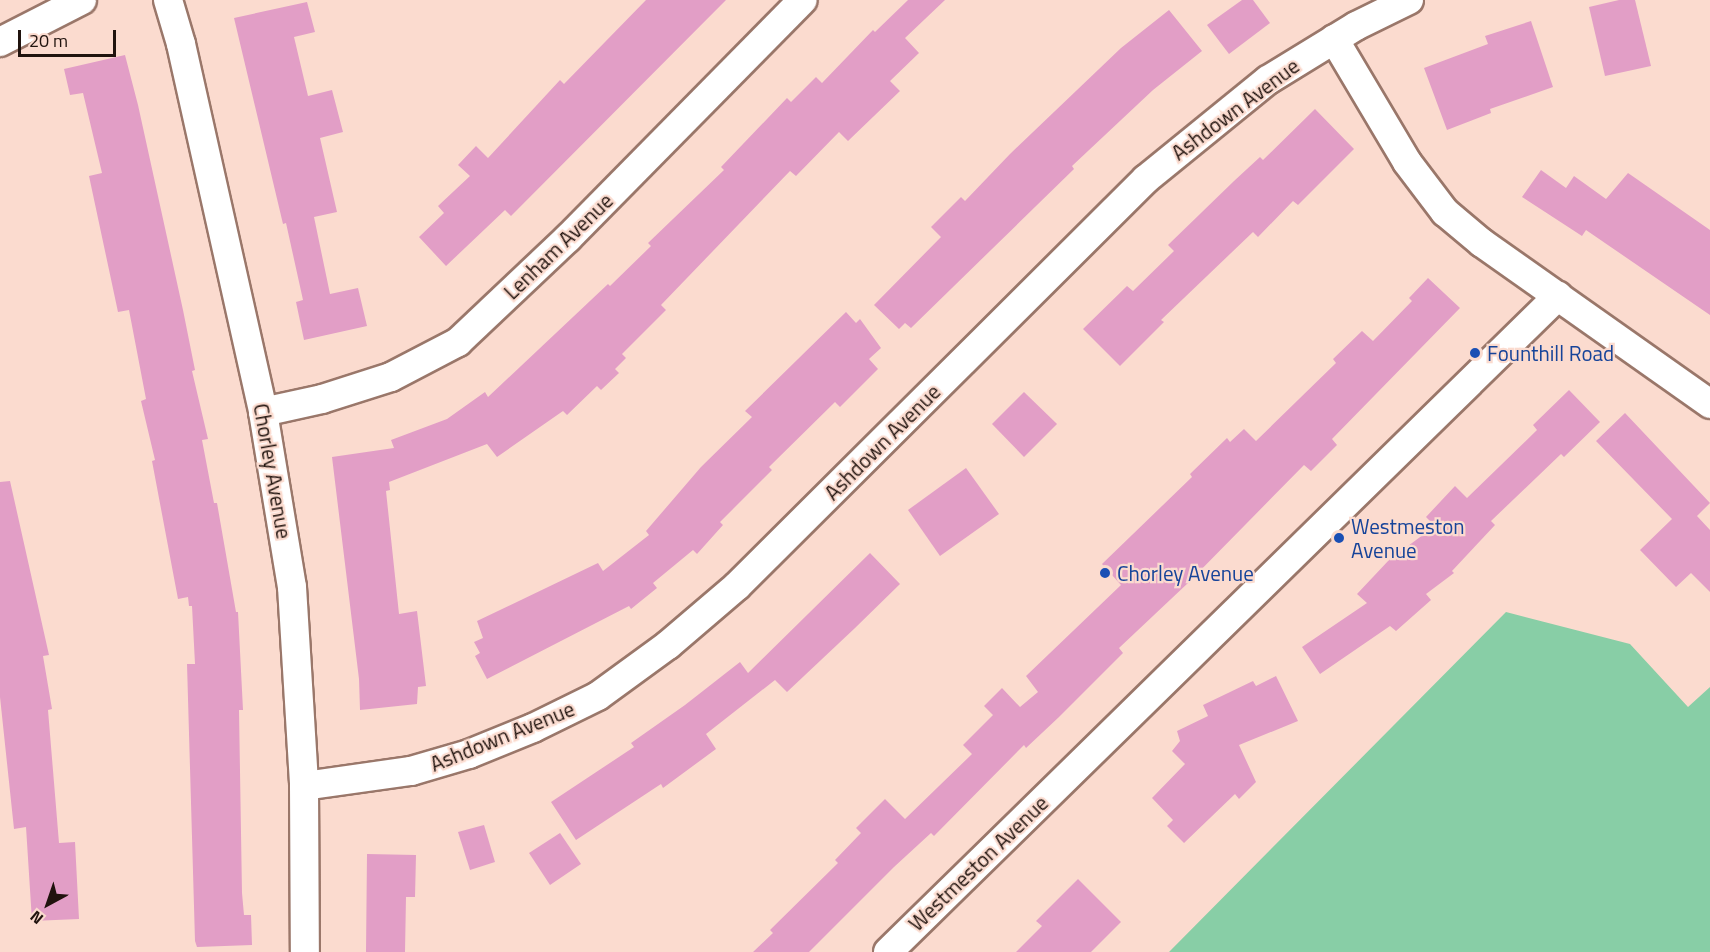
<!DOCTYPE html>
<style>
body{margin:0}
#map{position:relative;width:1710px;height:952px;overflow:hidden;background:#fbdbcf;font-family:"Titillium Web",sans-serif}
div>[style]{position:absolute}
.green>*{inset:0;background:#88cea6}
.building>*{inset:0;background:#e29ec6}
.roads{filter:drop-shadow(2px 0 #9a776a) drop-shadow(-2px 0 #9a776a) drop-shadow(0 2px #9a776a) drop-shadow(0 -2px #9a776a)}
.minor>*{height:28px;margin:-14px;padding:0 14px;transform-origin:14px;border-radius:14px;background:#fff}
.dots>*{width:16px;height:16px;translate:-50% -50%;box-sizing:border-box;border:3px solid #fbdbcf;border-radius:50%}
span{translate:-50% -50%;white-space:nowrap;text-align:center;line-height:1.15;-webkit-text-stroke:4.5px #fbdbcf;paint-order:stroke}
.street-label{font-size:21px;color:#20130e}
.transit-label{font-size:21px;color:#164399}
.left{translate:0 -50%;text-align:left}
.north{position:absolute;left:18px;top:874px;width:60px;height:60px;-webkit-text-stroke:4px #fbdbcf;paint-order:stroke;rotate:220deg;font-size:16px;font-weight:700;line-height:24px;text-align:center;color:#20130e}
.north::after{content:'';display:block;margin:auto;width:21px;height:27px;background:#20130e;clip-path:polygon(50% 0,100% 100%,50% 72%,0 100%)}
.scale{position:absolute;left:18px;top:30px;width:98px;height:27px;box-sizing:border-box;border:3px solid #20130e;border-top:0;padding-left:8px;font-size:18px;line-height:21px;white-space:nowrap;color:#20130e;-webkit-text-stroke:4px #fbdbcf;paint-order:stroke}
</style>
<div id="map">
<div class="green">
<div style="clip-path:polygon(1506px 612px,1630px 644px,1688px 707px,1710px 687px,1710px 952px,1169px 952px)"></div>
</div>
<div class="building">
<div style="clip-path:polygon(646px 0,726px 0,511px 216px,505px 210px,446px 266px,419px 237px,444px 213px,438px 206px,470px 176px,458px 165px,476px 146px,488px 158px,560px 80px,564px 84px)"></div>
<div style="clip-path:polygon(908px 0,945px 0,905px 38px,919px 53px,890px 81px,900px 91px,848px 141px,839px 132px,796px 176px,790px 171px,661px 305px,666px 310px,622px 354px,626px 358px,615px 369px,619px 373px,601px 390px,597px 386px,567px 415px,563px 411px,497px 457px,487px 444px,389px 482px,390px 490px,386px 491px,399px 614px,417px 611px,426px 686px,418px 687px,417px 704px,360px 710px,359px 679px,332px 457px,394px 448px,391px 440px,447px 419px,485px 392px,488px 397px,608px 284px,610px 286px,651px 246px,648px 243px,724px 170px,721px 167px,787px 98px,791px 102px,816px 77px,822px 83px,873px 30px,875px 32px)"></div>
<div style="clip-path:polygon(1242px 0,1253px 0,1270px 23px,1229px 54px,1207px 25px)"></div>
<div style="clip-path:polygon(1619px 0,1635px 0,1651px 66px,1605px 76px,1589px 7px)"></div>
<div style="clip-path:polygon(307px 2px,315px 32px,294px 37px,308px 96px,332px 90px,343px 132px,320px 138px,337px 212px,314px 217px,330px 294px,358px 288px,367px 326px,304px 340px,296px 302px,303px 300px,286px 223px,283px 224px,234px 18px)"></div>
<div style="clip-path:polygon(1169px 10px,1202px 51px,1153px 90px,1072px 166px,1074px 169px,911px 328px,905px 323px,899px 329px,874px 305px,941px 237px,931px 227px,961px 197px,965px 201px,1010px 154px,1121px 48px)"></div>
<div style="clip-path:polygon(1531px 21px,1553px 87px,1490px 109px,1491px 113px,1447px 130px,1424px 68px,1488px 44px,1485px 36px)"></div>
<div style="clip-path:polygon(125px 55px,138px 105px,183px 310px,195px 370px,192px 371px,208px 439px,202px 440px,214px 503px,217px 503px,236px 612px,238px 612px,243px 710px,239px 710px,242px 893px,244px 915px,251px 915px,252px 945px,197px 947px,195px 941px,187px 664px,195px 664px,192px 606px,189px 606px,188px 597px,178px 599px,152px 461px,155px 460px,141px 401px,146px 399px,129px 310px,118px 312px,89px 176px,102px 173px,83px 93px,70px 95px,64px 69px)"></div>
<div style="clip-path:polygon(1315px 109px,1354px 149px,1298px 205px,1293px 201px,1258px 237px,1253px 232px,1161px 320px,1164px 322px,1120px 366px,1083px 329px,1127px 286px,1133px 291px,1174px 251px,1168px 245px,1234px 181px,1260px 157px,1263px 160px)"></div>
<div style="clip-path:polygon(1541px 170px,1566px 188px,1574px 176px,1606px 199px,1628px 173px,1710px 230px,1710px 315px,1586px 230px,1582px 236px,1522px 197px)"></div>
<div style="clip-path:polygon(1428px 278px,1460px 308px,1332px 439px,1337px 445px,1311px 471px,1304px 465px,1188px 583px,1119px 648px,1123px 653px,1059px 717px,1026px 748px,1024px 745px,934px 836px,931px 833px,894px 867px,809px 952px,753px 952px,773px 933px,770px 930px,838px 863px,835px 860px,861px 833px,856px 828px,885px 799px,905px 819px,972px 754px,963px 745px,993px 715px,984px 706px,1002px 688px,1020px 707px,1038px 692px,1026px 676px,1121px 585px,1102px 564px,1192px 477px,1190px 474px,1227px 438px,1230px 442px,1244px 429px,1256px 441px,1336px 363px,1333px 359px,1362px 331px,1373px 341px,1412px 301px,1409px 298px)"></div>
<div style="clip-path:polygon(846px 312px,856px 323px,860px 319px,881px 348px,869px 359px,878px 369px,840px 407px,835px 402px,769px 467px,772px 470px,720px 522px,723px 525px,697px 554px,693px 550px,653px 583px,657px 588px,631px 609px,629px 606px,487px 679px,475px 656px,480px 653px,474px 642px,483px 638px,477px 621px,598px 563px,603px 571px,649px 535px,646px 531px,701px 467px,752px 417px,745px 411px)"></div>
<div style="clip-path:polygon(1569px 390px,1600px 422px,1564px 457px,1561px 454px,1491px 521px,1495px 525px,1452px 571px,1454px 573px,1426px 594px,1431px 600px,1396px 631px,1390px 626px,1320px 674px,1302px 647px,1367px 603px,1357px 594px,1389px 560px,1435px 526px,1426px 517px,1455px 486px,1467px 498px,1537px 430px,1533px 425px)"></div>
<div style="clip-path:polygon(1024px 392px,1057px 424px,1024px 457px,992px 424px)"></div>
<div style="clip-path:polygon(1625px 413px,1710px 503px,1697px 516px,1710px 530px,1710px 592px,1691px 573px,1676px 587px,1640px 550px,1672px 519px,1596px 441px)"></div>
<div style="clip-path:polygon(966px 468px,999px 514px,940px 556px,908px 510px)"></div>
<div style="clip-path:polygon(10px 481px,49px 655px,43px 656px,52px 709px,48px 710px,59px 843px,75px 842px,79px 919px,32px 921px,26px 827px,14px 829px,0 697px,0 482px)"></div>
<div style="clip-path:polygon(870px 553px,900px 584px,855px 628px,787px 692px,775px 680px,706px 734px,716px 749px,663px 788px,661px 784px,576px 840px,551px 802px,634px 747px,631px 743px,685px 705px,740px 662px,748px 673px)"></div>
<div style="clip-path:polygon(1276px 676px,1298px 721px,1239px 745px,1256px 782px,1239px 799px,1235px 794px,1184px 843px,1167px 826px,1173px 820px,1152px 798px,1185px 764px,1172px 751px,1180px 741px,1177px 731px,1208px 716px,1203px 705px,1253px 681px,1256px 686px)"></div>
<div style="clip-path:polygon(484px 825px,495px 862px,470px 870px,458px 832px)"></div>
<div style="clip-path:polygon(560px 833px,581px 864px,550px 885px,529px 853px)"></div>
<div style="clip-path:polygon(367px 854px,416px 855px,415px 897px,406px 897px,405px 952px,366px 952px)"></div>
<div style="clip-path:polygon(1078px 879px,1121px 922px,1091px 952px,1016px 952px,1042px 926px,1036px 921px)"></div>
</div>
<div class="roads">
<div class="minor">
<div style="left:168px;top:0;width:46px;rotate:73.5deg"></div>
<div style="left:181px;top:44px;width:377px;rotate:77.4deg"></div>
<div style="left:263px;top:412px;width:177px;rotate:80.6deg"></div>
<div style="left:292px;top:587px;width:199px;rotate:86.5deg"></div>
<div style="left:304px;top:786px;width:166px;rotate:89.7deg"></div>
<div style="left:1334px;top:39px;width:143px;rotate:59.3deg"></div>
<div style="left:1407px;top:162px;width:63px;rotate:52.8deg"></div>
<div style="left:1445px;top:212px;width:48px;rotate:40deg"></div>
<div style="left:1482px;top:243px;width:279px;rotate:35.2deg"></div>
<div style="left:0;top:42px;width:92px;rotate:-27.1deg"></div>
<div style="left:263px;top:412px;width:60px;rotate:-12.4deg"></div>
<div style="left:322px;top:399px;width:72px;rotate:-17.7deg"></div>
<div style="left:391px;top:377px;width:76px;rotate:-27.6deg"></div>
<div style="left:458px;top:342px;width:151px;rotate:-43.4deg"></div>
<div style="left:568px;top:238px;width:334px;rotate:-45.4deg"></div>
<div style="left:304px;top:786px;width:108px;rotate:-8deg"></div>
<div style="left:411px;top:771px;width:60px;rotate:-16.3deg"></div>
<div style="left:469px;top:754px;width:69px;rotate:-22.1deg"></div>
<div style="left:533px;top:728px;width:72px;rotate:-26.2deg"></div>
<div style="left:598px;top:696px;width:87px;rotate:-36.1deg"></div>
<div style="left:668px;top:645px;width:91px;rotate:-40.5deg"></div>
<div style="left:737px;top:586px;width:577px;rotate:-44.86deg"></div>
<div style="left:1146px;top:179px;width:157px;rotate:-39.1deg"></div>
<div style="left:1268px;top:80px;width:103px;rotate:-31.5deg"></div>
<div style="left:1356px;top:26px;width:59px;rotate:-26.1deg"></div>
<div style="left:888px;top:952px;width:938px;rotate:-44.4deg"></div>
</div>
</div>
<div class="dots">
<div style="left:1475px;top:353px;background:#1a4fb4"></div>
<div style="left:1339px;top:538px;background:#1a4fb4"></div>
<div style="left:1105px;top:573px;background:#1a4fb4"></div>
</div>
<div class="street-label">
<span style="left:1235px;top:109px;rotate:-37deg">Ashdown Avenue</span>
<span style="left:558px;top:246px;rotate:-44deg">Lenham Avenue</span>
<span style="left:882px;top:442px;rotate:-45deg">Ashdown Avenue</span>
<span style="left:273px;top:471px;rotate:80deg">Chorley Avenue</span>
<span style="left:502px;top:736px;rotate:-22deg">Ashdown Avenue</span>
<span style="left:978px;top:863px;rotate:-44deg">Westmeston Avenue</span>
</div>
<div class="transit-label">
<span class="left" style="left:1487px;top:353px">Founthill Road</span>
<span class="left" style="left:1351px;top:538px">Westmeston<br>Avenue</span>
<span class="left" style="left:1117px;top:573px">Chorley Avenue</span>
</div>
<div class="north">N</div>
<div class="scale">20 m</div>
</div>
